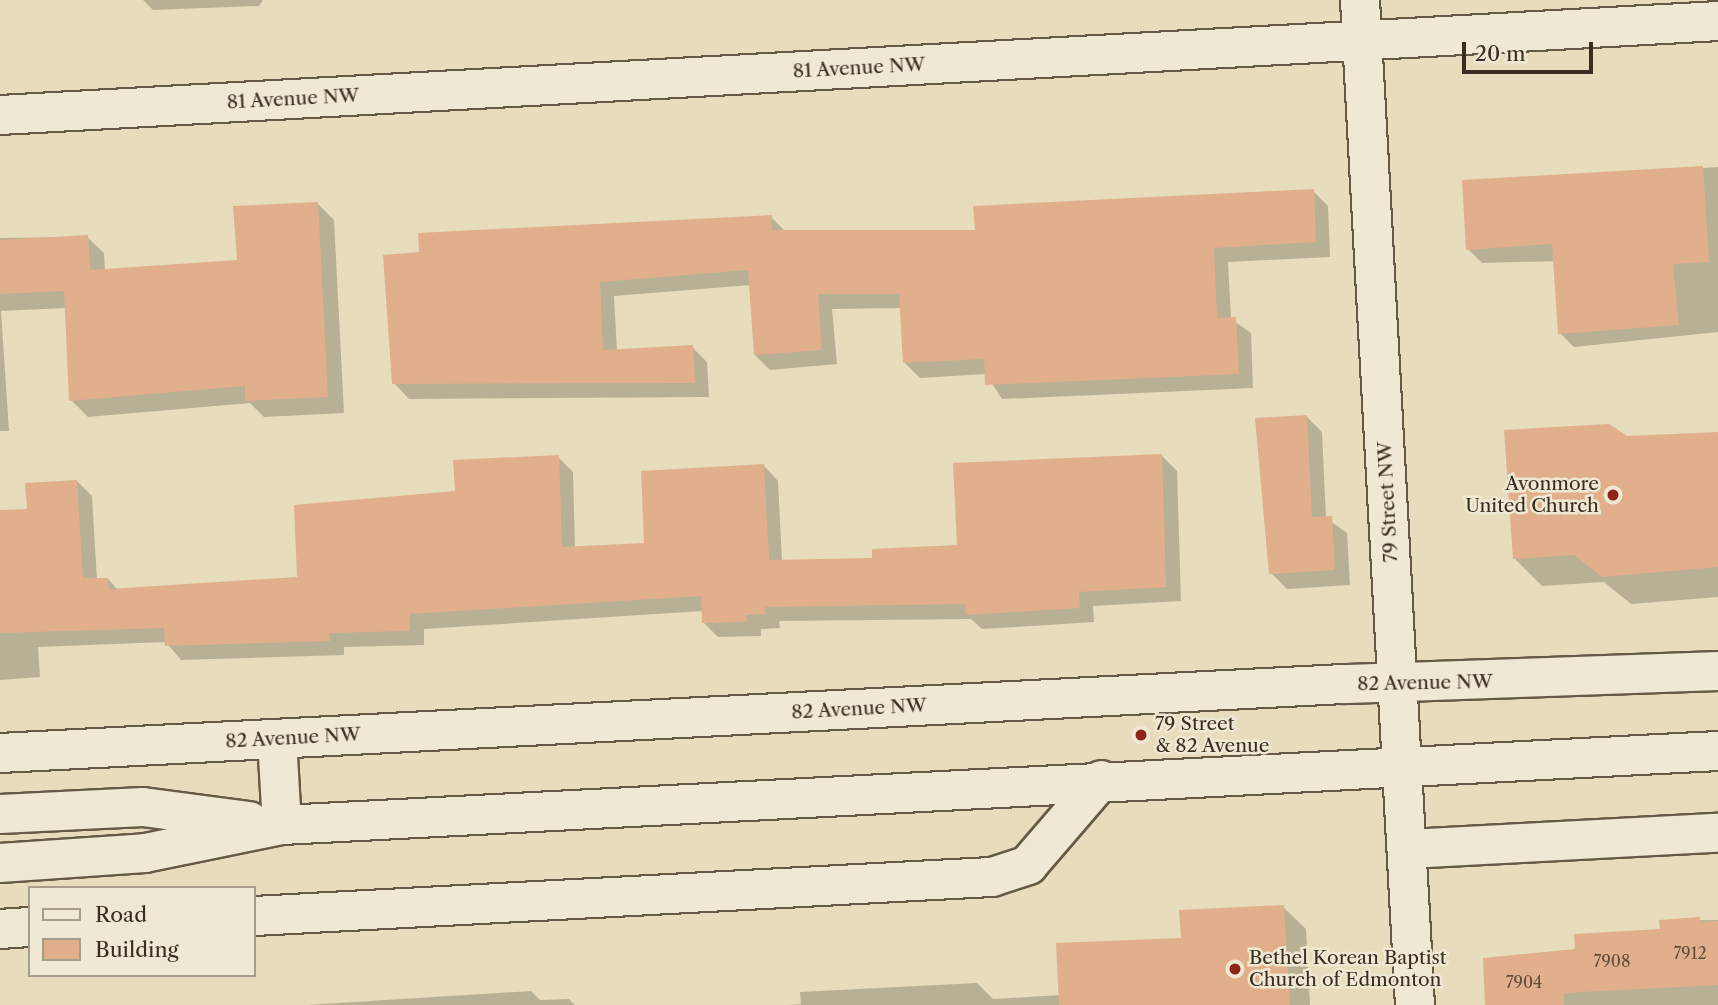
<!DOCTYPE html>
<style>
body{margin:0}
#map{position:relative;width:1718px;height:1005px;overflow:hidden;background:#e7dcbb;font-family:"Libre Caslon Text",serif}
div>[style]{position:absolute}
.shadow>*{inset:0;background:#0003}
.building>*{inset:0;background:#e1af8c}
.roads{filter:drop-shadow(2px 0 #645a46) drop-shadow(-2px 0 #645a46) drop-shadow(0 2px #645a46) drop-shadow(0 -2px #645a46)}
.street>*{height:38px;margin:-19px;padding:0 19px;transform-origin:19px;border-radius:19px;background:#efe8d3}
.secondary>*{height:38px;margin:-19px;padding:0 19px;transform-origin:19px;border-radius:19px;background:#efe8d3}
.dots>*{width:19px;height:19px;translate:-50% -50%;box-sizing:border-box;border:4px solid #efe8d3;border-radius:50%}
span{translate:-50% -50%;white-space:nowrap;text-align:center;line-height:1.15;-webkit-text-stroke:5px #efe8d3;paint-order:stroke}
.number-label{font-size:16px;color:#634e3a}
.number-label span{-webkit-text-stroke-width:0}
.street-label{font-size:19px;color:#392e1f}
.poi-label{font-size:19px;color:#392e1f}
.right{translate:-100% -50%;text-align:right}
.left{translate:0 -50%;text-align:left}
.legend{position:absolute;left:28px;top:886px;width:228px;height:91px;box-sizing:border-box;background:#efe8d3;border:2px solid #a69e8b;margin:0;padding:9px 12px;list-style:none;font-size:21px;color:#392e1f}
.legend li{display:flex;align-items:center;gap:14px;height:35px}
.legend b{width:35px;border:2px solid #a69e8b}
.scale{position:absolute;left:1462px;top:42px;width:131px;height:32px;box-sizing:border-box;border:4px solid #392e1f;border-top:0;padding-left:9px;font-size:21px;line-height:24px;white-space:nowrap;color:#392e1f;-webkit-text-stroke:5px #efe8d3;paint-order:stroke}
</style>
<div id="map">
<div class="shadow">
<div style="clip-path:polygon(143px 0,263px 0,259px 6px,153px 10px)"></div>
<div style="clip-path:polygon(1718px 167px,1718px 332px,1574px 347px,1560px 333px,1557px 261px,1482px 263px,1468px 249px,1464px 182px)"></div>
<div style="clip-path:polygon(1313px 191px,1328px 206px,1330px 257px,1228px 262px,1231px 319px,1251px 333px,1253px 388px,1002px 399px,986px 374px,920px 378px,905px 363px,902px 308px,832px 309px,837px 364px,770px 370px,755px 355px,751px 285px,614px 296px,617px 351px,692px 347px,707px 362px,709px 397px,409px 399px,394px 383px,385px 256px,771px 217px,786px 232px,977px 232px)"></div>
<div style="clip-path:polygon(317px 203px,334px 220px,344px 413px,264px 417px,250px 403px,88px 417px,71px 400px,66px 308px,1px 311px,9px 431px,0 431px,0 238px,87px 237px,104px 253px,105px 271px,238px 261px)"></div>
<div style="clip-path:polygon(1306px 416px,1322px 432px,1326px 518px,1347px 533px,1350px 585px,1287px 589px,1271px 573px)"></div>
<div style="clip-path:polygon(1718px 434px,1718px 597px,1631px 604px,1604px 582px,1542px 586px,1514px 558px,1627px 438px)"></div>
<div style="clip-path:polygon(1162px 456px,1177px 471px,1181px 601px,1093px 606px,1094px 622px,982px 629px,971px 619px,779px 621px,780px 628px,761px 629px,761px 636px,718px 637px,703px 622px,703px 611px,424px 629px,424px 645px,344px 647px,344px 655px,181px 660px,166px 642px,38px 647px,40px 677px,0 680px,0 512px,29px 510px,77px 481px,92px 496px,97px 580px,108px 579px,118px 590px,299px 579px,457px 492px,558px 457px,573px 472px,575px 548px,646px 545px,764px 466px,778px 481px,782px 561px,874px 559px,959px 546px)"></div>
<div style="clip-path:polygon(1283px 907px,1306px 929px,1310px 1005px,1186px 1005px)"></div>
<div style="clip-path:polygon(1718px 920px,1718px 1005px,1487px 1005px,1576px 950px,1662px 931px,1661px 921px)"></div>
<div style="clip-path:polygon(977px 983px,993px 999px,1060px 995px,1142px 1005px,788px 1005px,801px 1004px,800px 992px)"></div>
<div style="clip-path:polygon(531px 991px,540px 1000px,569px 999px,575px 1005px,306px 1005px)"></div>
</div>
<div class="building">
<div style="clip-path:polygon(1703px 166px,1709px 262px,1673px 264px,1679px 325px,1558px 334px,1552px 244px,1466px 250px,1462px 180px)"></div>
<div style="clip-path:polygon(1314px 189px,1316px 242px,1214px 248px,1217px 318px,1236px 317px,1239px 374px,985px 385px,984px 359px,903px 363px,899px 294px,818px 294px,822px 350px,754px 355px,748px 270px,600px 282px,603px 350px,693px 345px,695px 383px,392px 384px,383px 255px,419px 252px,418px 233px,772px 215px,772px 230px,975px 230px,973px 206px)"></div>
<div style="clip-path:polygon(318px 202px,328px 397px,245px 401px,245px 386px,69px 401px,64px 291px,0 294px,0 240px,88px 235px,90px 270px,237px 260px,233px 206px)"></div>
<div style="clip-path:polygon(1307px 415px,1312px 517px,1332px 516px,1335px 570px,1269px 574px,1255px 418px)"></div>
<div style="clip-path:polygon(1609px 424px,1627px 436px,1718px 432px,1718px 567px,1602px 577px,1574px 555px,1513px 559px,1504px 430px)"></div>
<div style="clip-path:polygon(1162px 454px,1166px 587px,1079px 592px,1080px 608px,966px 615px,965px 604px,765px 607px,766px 614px,746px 615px,747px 622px,702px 623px,701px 596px,410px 614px,410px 631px,329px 633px,330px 641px,165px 646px,164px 628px,0 633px,0 510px,27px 509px,25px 483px,77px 480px,83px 578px,108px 578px,109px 589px,297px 577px,294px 505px,455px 491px,453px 460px,559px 455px,562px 547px,644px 543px,641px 471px,764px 464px,769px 560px,872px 558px,872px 549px,957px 545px,953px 463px)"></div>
<div style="clip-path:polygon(1284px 905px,1290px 1005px,1059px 1005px,1056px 943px,1181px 938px,1179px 910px)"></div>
<div style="clip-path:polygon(1700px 917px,1700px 922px,1718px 921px,1718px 985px,1564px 993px,1564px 1005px,1485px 1005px,1483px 958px,1575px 949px,1574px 934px,1660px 929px,1659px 920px)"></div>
</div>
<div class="roads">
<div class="street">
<div style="left:0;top:115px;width:1721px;rotate:-3.13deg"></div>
<div style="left:0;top:753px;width:1347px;rotate:-2.94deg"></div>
<div style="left:1345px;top:684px;width:373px;rotate:-2deg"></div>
<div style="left:1408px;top:849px;width:310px;rotate:-3deg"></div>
<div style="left:254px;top:916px;width:739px;rotate:-3.03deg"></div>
<div style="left:992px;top:877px;width:38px;rotate:-18deg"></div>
<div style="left:1028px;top:865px;width:112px;rotate:-49.3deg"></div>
<div style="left:0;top:929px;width:30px;rotate:-4deg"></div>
</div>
<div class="secondary">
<div style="left:1360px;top:0;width:1007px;rotate:86.87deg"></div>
<div style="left:277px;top:739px;width:86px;rotate:86.7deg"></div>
<div style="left:0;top:814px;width:143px;rotate:-2.8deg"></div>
<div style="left:143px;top:807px;width:107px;rotate:7.5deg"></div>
<div style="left:0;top:863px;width:145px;rotate:-3.9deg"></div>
<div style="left:145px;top:853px;width:140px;rotate:-11.6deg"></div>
<div style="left:282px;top:825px;width:1438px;rotate:-2.95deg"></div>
</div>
</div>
<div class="dots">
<div style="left:1613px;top:495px;background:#8f2418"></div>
<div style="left:1141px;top:735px;background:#8f2418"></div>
<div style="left:1235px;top:969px;background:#8f2418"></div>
</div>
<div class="number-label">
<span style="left:1690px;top:953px">7912</span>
<span style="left:1612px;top:961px">7908</span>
<span style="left:1524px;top:982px">7904</span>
</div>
<div class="street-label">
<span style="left:859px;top:68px;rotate:-3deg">81 Avenue NW</span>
<span style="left:293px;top:99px;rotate:-3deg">81 Avenue NW</span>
<span style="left:1388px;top:502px;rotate:-93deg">79 Street NW</span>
<span style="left:1425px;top:683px;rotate:-1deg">82 Avenue NW</span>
<span style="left:859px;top:709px;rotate:-3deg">82 Avenue NW</span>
<span style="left:293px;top:738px;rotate:-3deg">82 Avenue NW</span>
</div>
<div class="poi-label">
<span class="right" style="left:1599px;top:495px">Avonmore<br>United Church</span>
<span class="left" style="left:1155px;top:735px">79 Street<br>&amp; 82 Avenue</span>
<span class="left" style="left:1249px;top:969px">Bethel Korean Baptist<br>Church of Edmonton</span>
</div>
<ul class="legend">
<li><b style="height:9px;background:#efe8d3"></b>Road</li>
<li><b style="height:19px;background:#e1af8c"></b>Building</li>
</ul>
<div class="scale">20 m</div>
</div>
